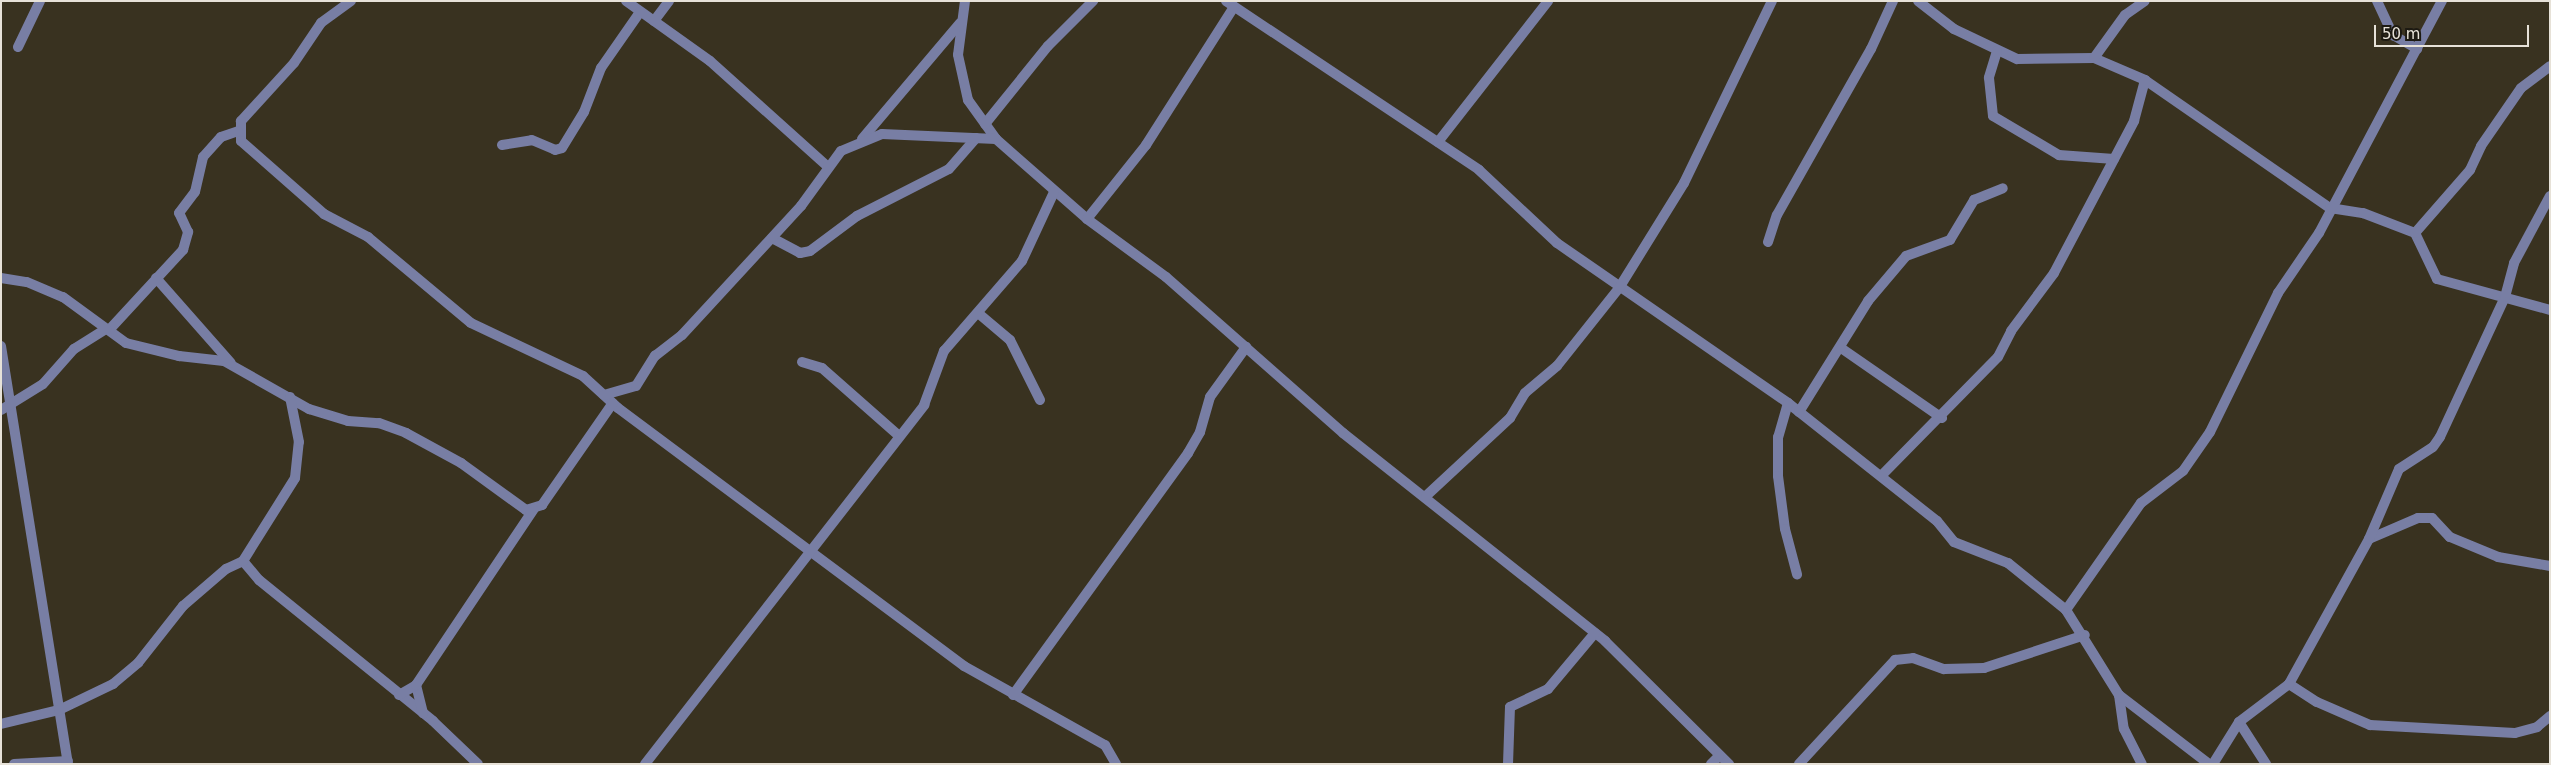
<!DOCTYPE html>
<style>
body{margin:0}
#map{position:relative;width:2551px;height:765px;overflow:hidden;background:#393220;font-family:"DejaVu Sans",sans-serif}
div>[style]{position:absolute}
.minor>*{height:10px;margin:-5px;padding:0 5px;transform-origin:5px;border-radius:5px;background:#787ea4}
span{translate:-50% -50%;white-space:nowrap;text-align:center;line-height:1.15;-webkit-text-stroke:4px #1d1a12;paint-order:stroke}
.frame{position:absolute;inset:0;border:2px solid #e7e2d8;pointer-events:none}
.scale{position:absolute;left:2374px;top:25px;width:155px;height:22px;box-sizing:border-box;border:2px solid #e7e2d8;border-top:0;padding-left:6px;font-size:15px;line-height:18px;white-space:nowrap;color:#e7e2d8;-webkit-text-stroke:4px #1d1a12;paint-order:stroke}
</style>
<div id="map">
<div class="minor">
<div style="left:351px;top:1px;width:37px;rotate:144deg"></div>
<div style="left:321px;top:23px;width:48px;rotate:124deg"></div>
<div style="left:294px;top:63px;width:79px;rotate:132.4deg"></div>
<div style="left:241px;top:121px;width:20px;rotate:90deg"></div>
<div style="left:241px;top:141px;width:111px;rotate:41.3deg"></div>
<div style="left:324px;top:214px;width:50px;rotate:27.6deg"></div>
<div style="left:368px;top:237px;width:134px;rotate:39.9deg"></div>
<div style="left:471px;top:323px;width:124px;rotate:25.3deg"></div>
<div style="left:583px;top:376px;width:47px;rotate:42.4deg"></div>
<div style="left:618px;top:408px;width:432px;rotate:36.7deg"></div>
<div style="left:964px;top:666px;width:162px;rotate:29.3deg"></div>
<div style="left:1105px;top:745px;width:22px;rotate:60deg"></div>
<div style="left:626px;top:1px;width:103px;rotate:35.5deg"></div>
<div style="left:710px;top:61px;width:157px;rotate:41.9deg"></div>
<div style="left:965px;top:1px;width:54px;rotate:97.4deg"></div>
<div style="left:958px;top:55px;width:46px;rotate:77.5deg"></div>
<div style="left:968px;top:100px;width:48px;rotate:54.3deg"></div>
<div style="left:996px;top:139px;width:121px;rotate:41.3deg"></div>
<div style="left:1087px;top:219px;width:98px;rotate:36.3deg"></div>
<div style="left:1166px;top:277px;width:236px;rotate:41.4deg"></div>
<div style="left:1343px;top:433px;width:335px;rotate:38.4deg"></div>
<div style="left:1605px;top:641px;width:175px;rotate:44.8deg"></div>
<div style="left:1226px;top:1px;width:304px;rotate:33.7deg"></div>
<div style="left:1479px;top:170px;width:107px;rotate:43.1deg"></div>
<div style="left:1557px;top:243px;width:281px;rotate:34.7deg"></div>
<div style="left:1788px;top:403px;width:190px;rotate:38.4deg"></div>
<div style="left:1937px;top:521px;width:27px;rotate:51deg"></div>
<div style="left:1954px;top:542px;width:58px;rotate:21.3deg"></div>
<div style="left:2008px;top:563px;width:75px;rotate:39deg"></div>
<div style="left:2066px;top:610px;width:100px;rotate:58.1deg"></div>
<div style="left:2119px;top:695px;width:34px;rotate:82deg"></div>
<div style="left:2124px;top:729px;width:39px;rotate:63deg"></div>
<div style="left:1918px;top:1px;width:46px;rotate:37.9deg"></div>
<div style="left:1954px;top:29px;width:70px;rotate:25.5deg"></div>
<div style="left:2017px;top:59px;width:77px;rotate:-0.7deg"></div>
<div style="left:2094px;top:58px;width:56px;rotate:23.3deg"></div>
<div style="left:2145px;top:80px;width:225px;rotate:34.7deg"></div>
<div style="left:2330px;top:208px;width:33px;rotate:9deg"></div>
<div style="left:2363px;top:213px;width:56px;rotate:21deg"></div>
<div style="left:2415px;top:233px;width:51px;rotate:64.4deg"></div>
<div style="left:2437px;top:279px;width:117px;rotate:15.3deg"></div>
<div style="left:2377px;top:1px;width:38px;rotate:65deg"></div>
<div style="left:2393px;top:35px;width:28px;rotate:30deg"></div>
<div style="left:654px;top:21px;width:25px;rotate:-53deg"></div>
<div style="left:18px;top:47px;width:51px;rotate:-64.4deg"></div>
<div style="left:1997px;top:51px;width:28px;rotate:107deg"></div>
<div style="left:1989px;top:78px;width:38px;rotate:84deg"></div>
<div style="left:1993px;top:116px;width:77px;rotate:30.6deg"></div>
<div style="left:2059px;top:155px;width:55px;rotate:4.2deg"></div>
<div style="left:2094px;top:58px;width:53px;rotate:-54.2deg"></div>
<div style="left:2125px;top:15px;width:24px;rotate:-35deg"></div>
<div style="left:985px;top:124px;width:100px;rotate:-51.1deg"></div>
<div style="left:1048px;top:46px;width:64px;rotate:-45deg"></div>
<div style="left:862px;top:139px;width:152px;rotate:-49.8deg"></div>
<div style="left:1438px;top:142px;width:179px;rotate:-52deg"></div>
<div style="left:502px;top:145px;width:30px;rotate:-9deg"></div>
<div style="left:532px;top:140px;width:25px;rotate:23deg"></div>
<div style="left:555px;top:150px;width:7px;rotate:-16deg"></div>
<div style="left:562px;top:148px;width:42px;rotate:-58.6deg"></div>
<div style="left:584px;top:112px;width:47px;rotate:-68.9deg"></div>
<div style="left:601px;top:68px;width:68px;rotate:-55.1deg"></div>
<div style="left:1087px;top:219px;width:95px;rotate:-51.4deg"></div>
<div style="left:1146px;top:145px;width:164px;rotate:-57.5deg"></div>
<div style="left:2415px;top:233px;width:84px;rotate:-48.9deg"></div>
<div style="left:2470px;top:170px;width:26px;rotate:-65deg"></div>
<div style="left:2481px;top:146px;width:70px;rotate:-55.4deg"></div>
<div style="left:2521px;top:88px;width:36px;rotate:-37deg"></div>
<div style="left:772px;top:238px;width:32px;rotate:28deg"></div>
<div style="left:800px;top:253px;width:10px;rotate:-11deg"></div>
<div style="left:810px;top:251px;width:59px;rotate:-36.7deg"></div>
<div style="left:857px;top:216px;width:103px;rotate:-27.1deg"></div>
<div style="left:949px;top:169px;width:41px;rotate:-48.9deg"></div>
<div style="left:1768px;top:242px;width:28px;rotate:-72deg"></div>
<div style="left:1777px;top:215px;width:191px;rotate:-60.5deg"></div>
<div style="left:1871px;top:49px;width:53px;rotate:-65.4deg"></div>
<div style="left:1px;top:278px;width:26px;rotate:9deg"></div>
<div style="left:27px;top:282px;width:39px;rotate:23deg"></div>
<div style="left:63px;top:297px;width:78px;rotate:36.1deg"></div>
<div style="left:126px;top:343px;width:55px;rotate:13.8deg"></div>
<div style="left:179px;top:356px;width:45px;rotate:6.3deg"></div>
<div style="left:224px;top:361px;width:98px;rotate:29.5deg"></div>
<div style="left:309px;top:409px;width:41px;rotate:17.1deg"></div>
<div style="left:348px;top:421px;width:31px;rotate:4deg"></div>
<div style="left:379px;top:423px;width:29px;rotate:20deg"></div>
<div style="left:406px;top:433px;width:63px;rotate:28.6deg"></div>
<div style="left:461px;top:463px;width:80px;rotate:35.9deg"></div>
<div style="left:526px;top:510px;width:17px;rotate:-17deg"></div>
<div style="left:542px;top:505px;width:124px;rotate:-55.2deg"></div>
<div style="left:156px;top:278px;width:113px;rotate:48.6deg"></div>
<div style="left:978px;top:313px;width:42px;rotate:40.2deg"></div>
<div style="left:1010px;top:340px;width:67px;rotate:63.4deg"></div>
<div style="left:110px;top:329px;width:108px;rotate:-47.3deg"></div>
<div style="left:183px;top:250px;width:19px;rotate:-74deg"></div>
<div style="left:188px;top:232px;width:21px;rotate:-115deg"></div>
<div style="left:179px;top:213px;width:26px;rotate:-53deg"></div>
<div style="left:195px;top:192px;width:36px;rotate:-77deg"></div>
<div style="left:203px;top:157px;width:27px;rotate:-48deg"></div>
<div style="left:221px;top:137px;width:18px;rotate:-19deg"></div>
<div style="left:1px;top:346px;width:423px;rotate:80.9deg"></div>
<div style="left:1841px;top:348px;width:123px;rotate:34.7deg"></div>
<div style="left:802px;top:362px;width:21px;rotate:17deg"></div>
<div style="left:822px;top:368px;width:101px;rotate:41.4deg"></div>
<div style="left:604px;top:395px;width:33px;rotate:-16deg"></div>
<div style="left:636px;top:386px;width:36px;rotate:-58deg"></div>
<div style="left:655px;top:356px;width:34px;rotate:-38deg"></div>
<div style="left:682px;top:335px;width:176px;rotate:-47.3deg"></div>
<div style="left:801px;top:206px;width:68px;rotate:-54deg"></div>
<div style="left:841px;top:151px;width:44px;rotate:-22.5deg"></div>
<div style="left:882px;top:134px;width:114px;rotate:2.5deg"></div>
<div style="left:1788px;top:403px;width:35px;rotate:106deg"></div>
<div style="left:1778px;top:437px;width:39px;rotate:90deg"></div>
<div style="left:1778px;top:476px;width:53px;rotate:82.5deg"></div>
<div style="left:1785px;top:529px;width:47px;rotate:75.1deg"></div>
<div style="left:1px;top:410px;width:49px;rotate:-31.8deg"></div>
<div style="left:43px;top:384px;width:47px;rotate:-48.5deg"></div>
<div style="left:74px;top:349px;width:38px;rotate:-32deg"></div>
<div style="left:1799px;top:412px;width:131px;rotate:-58.1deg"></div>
<div style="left:1868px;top:301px;width:59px;rotate:-49.8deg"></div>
<div style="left:1906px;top:256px;width:47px;rotate:-20deg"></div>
<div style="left:1950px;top:240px;width:47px;rotate:-59deg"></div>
<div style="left:1974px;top:200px;width:31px;rotate:-22deg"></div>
<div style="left:1882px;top:475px;width:165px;rotate:-45.5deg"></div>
<div style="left:1998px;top:357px;width:29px;rotate:-63deg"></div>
<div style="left:2011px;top:331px;width:72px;rotate:-53.4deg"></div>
<div style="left:2054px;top:273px;width:172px;rotate:-62.2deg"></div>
<div style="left:2134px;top:121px;width:42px;rotate:-75deg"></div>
<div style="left:1426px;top:496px;width:115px;rotate:-42.9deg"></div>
<div style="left:1510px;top:418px;width:29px;rotate:-59deg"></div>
<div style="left:1525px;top:393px;width:42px;rotate:-40.2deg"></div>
<div style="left:1557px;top:366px;width:100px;rotate:-51.5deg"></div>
<div style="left:1619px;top:288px;width:123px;rotate:-58.2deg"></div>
<div style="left:1684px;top:183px;width:202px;rotate:-64.2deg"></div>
<div style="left:2369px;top:539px;width:53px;rotate:-23.2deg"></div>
<div style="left:2418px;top:518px;width:14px"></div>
<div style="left:2432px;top:518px;width:26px;rotate:47deg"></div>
<div style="left:2450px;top:537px;width:52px;rotate:22.6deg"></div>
<div style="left:2498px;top:557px;width:53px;rotate:9.8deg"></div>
<div style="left:243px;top:561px;width:25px;rotate:50deg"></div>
<div style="left:259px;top:580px;width:224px;rotate:39deg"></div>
<div style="left:433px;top:721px;width:62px;rotate:43.7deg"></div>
<div style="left:2066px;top:610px;width:131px;rotate:-55deg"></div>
<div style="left:2141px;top:503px;width:53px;rotate:-37.3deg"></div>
<div style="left:2183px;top:471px;width:47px;rotate:-55.3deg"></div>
<div style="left:2210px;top:432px;width:155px;rotate:-63.9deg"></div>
<div style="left:2278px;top:293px;width:73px;rotate:-55.7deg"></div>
<div style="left:2319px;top:233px;width:263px;rotate:-62.1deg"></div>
<div style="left:2289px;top:684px;width:33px;rotate:33deg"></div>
<div style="left:2317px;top:702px;width:58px;rotate:23.5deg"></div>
<div style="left:2370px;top:725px;width:145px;rotate:3.2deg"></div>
<div style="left:2515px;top:733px;width:23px;rotate:-15deg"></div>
<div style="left:2537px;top:727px;width:17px;rotate:-40deg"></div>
<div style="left:416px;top:685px;width:29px;rotate:76deg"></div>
<div style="left:399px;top:695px;width:20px;rotate:-30deg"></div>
<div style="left:416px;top:685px;width:211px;rotate:-56.2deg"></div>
<div style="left:1013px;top:695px;width:299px;rotate:-54.1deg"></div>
<div style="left:1188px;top:453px;width:24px;rotate:-60deg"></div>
<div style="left:1200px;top:432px;width:36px;rotate:-74deg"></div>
<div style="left:1210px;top:397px;width:62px;rotate:-54.2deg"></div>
<div style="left:2119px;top:695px;width:113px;rotate:37.5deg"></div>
<div style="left:2239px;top:722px;width:50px;rotate:57.3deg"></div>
<div style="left:1px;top:724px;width:60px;rotate:-13.6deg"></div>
<div style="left:59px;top:710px;width:60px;rotate:-25.7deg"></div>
<div style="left:113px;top:684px;width:33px;rotate:-40deg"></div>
<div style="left:138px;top:663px;width:73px;rotate:-51.7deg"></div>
<div style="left:183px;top:606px;width:57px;rotate:-40.7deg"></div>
<div style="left:226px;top:569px;width:19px;rotate:-25deg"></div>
<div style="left:243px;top:561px;width:98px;rotate:-57.9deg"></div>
<div style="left:295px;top:478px;width:36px;rotate:-84deg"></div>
<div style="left:299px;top:442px;width:46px;rotate:-101.3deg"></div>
<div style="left:14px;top:764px;width:54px;rotate:-3.2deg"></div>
<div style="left:645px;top:764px;width:455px;rotate:-52.1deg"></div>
<div style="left:924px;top:405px;width:58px;rotate:-69.7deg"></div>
<div style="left:944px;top:351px;width:119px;rotate:-49.1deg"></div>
<div style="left:1022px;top:261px;width:76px;rotate:-65.1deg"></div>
<div style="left:1508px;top:764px;width:57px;rotate:-88deg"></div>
<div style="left:1510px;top:707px;width:42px;rotate:-25.3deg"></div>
<div style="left:1548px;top:689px;width:73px;rotate:-50deg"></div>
<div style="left:1711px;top:764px;width:11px;rotate:-45deg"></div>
<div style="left:1799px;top:764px;width:142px;rotate:-47.3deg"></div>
<div style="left:1895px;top:660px;width:18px;rotate:-6deg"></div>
<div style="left:1913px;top:658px;width:33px;rotate:20deg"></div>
<div style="left:1944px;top:669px;width:40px;rotate:-1.4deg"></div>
<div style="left:1984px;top:668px;width:106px;rotate:-18.1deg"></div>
<div style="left:2213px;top:764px;width:49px;rotate:-58.2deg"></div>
<div style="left:2239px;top:722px;width:63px;rotate:-37.2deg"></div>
<div style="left:2289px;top:684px;width:166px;rotate:-61.1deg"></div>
<div style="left:2369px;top:539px;width:76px;rotate:-66.8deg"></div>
<div style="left:2399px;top:469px;width:40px;rotate:-32.9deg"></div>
<div style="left:2433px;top:447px;width:12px;rotate:-55deg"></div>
<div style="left:2440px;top:437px;width:154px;rotate:-65.1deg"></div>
<div style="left:2505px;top:297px;width:35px;rotate:-75deg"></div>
<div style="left:2514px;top:263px;width:76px;rotate:-61.8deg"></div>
</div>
<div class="frame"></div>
<div class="scale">50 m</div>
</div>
